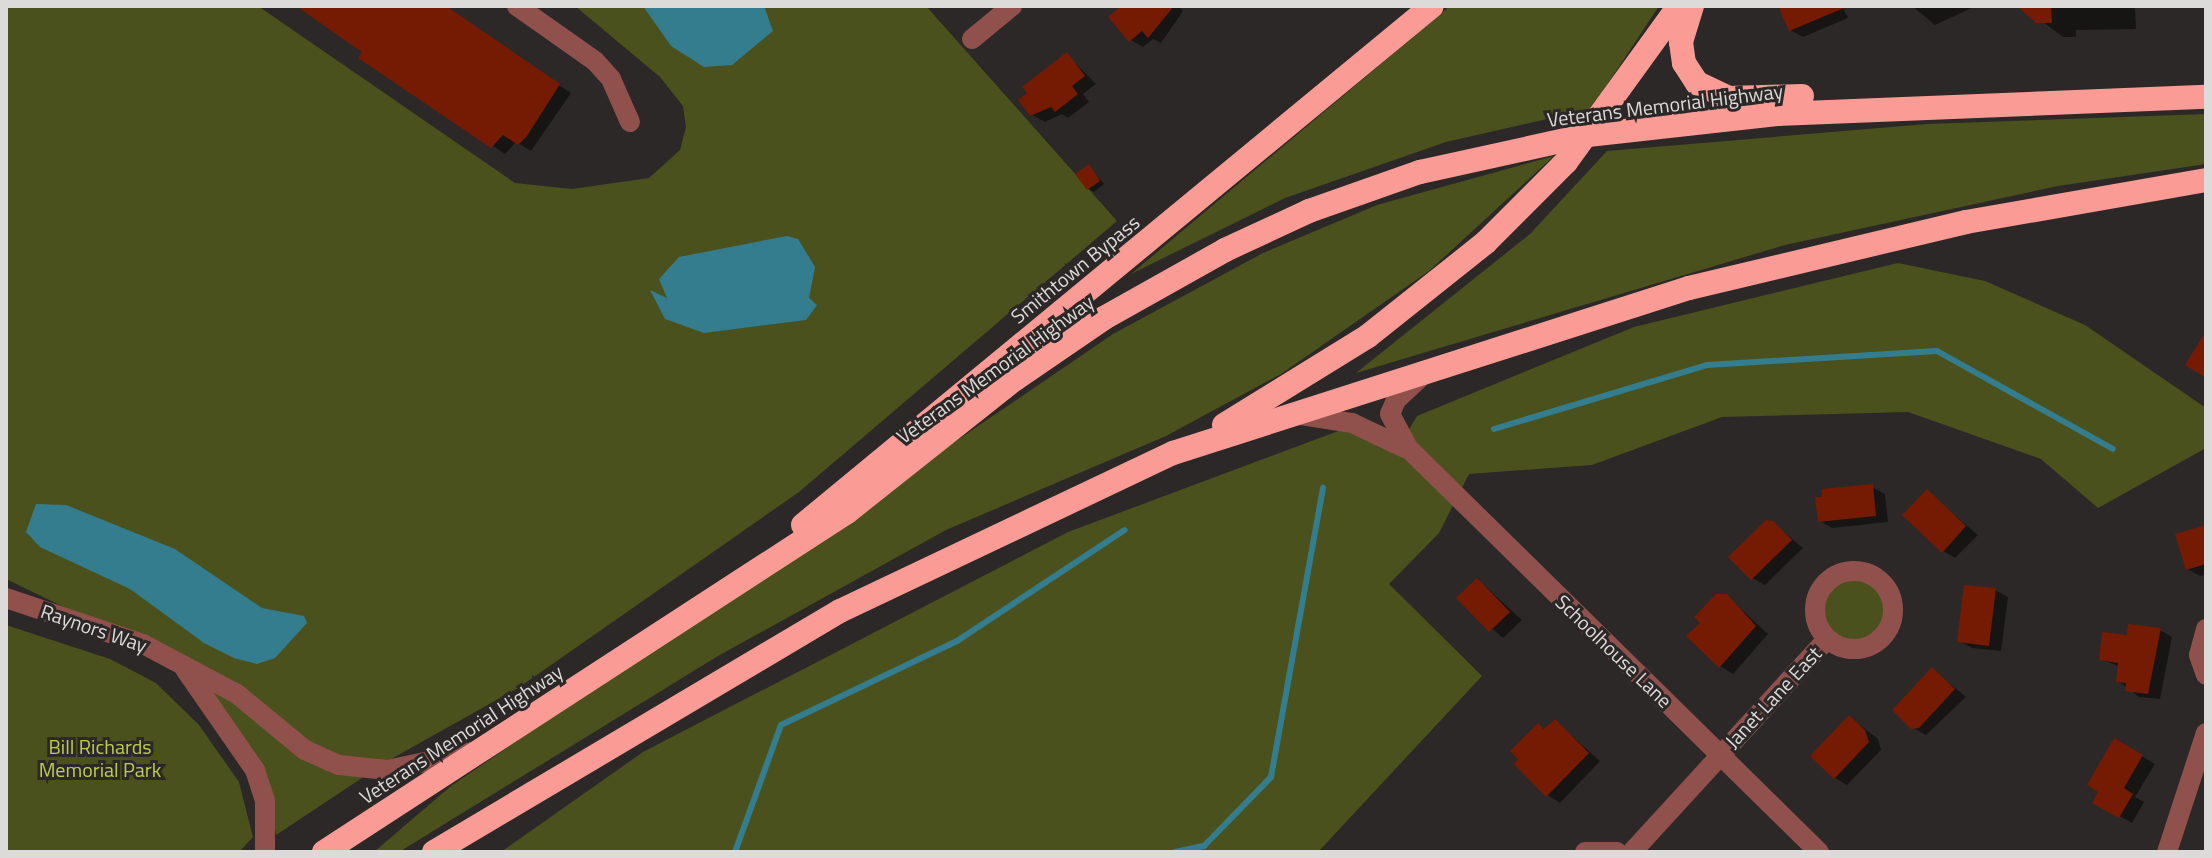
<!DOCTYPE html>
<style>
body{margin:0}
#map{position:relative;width:2212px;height:858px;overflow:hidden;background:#2c2827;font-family:"Titillium Web",sans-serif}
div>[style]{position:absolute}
.green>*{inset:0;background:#4a511c}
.round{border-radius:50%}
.water>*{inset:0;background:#347d8f}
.shadow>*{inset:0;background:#0007}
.stream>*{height:6px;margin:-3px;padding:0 3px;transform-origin:3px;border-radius:3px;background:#347d8f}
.building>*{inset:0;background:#751b03}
.street>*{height:20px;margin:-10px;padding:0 10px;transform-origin:10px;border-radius:10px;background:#90514d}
.street>.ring{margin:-10px;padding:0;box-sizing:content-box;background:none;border:20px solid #90514d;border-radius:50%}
.highway>*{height:24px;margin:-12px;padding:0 12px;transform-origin:12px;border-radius:12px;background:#fa9c95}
span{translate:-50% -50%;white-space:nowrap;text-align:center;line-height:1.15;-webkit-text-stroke:6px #2c2827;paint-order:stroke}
.street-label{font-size:20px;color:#dddbda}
.park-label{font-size:20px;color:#bccf47}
.frame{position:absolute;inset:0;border:8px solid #dddbda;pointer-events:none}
</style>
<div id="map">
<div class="green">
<div style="clip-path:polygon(6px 6px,258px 6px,515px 183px,572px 189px,649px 178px,680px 150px,686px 127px,683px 106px,660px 77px,575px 6px,926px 6px,1117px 221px,799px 492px,518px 688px,384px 763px,334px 756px,284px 728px,237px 691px,6px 579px)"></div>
<div style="clip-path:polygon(1450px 6px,1659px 6px,1591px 109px,1446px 142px,1285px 198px,1131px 274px)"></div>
<div style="clip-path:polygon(2206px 114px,2206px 164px,2058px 186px,1785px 245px,1356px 373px,1530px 234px,1607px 151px,1927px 124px)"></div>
<div style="clip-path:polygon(1554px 156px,1429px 271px,1281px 374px,1166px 436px,946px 530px,718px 656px,399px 852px,374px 852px,451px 786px,1113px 334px,1263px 253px,1377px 205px)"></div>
<div style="clip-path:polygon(1898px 263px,1985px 281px,2085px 325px,2206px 408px,2206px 448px,2098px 508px,2041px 459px,1908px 412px,1722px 417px,1592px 465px,1469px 474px,1439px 533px,1389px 584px,1482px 676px,1318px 852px,501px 852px,643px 752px,1068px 532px,1341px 430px,1398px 448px,1417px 416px,1634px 327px)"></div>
<div class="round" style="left:1820px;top:578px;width:66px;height:66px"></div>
<div style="clip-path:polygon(6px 625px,110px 659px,156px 683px,199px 725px,239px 782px,253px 837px,239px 852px,6px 852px)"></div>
<div style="clip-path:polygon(207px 686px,365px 776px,276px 835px,270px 799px)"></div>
</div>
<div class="water">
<div style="clip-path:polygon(643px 6px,764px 6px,773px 31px,732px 65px,704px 67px,671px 46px)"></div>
<div style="clip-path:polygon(787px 236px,798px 239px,815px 267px,809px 298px,817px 305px,806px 320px,704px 333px,665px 319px,650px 290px,667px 298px,659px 279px,679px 257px)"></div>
<div style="clip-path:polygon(36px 504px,66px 505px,175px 549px,262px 608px,304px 616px,307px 623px,275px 658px,257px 664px,234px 658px,204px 643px,130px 589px,40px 547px,26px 532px)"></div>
</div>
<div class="shadow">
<div style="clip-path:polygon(302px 6px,438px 6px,571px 93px,531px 151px,516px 142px,505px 154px,361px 58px,365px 52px)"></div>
<div style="clip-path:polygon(1124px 6px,1178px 6px,1183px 11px,1161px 43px,1153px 39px,1143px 47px,1131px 40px)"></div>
<div style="clip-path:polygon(1842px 6px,1848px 18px,1803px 37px,1790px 30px)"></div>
<div style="clip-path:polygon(1912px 6px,1976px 6px,1935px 25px)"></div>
<div style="clip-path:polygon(2022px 6px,2135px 6px,2136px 29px,2076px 30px,2076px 37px,2063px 37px)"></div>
<div style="clip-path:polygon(1067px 55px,1096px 84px,1083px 94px,1089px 102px,1068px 118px,1062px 114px,1045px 122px,1032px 115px)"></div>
<div style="clip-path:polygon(1089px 167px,1104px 184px,1094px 192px,1088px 189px)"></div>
<div style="clip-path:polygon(1872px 487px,1885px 494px,1888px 522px,1832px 528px,1820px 521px)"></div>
<div style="clip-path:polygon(1927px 492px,1978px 535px,1955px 558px,1943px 551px)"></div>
<div style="clip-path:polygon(1773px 523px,1803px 548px,1765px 585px,1752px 578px)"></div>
<div style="clip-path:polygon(2206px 527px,2206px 575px,2200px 576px,2187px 569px)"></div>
<div style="clip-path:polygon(1478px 580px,1522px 620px,1503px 638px,1459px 598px)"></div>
<div style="clip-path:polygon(1995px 590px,2008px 597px,2001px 651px,1972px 648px,1959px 641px)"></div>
<div style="clip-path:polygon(1727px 596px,1768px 634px,1733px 674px,1720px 666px)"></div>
<div style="clip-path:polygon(2160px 630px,2172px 637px,2160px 699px,2139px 697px,2118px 681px,2120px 667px,2101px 659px,2129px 637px)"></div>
<div style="clip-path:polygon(1933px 670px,1966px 697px,1926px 735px,1912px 727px)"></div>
<div style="clip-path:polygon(1850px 717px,1878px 739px,1881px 750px,1847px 785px,1835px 778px)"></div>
<div style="clip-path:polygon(1555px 721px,1600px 761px,1560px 803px,1548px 795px,1521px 759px,1539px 725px,1546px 730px)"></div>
<div style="clip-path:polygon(2115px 740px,2155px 764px,2135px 797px,2144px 802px,2132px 823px,2095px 802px)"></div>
</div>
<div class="stream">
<div style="left:1494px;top:429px;width:222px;rotate:-16.7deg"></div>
<div style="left:1707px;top:365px;width:230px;rotate:-3.5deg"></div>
<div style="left:1937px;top:351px;width:201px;rotate:29.1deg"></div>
<div style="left:735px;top:852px;width:135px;rotate:-70.1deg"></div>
<div style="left:781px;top:725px;width:195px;rotate:-25.5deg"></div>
<div style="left:957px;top:641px;width:201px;rotate:-33.5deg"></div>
<div style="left:1175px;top:852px;width:30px;rotate:-12deg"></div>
<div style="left:1204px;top:846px;width:96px;rotate:-45.8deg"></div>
<div style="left:1271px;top:777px;width:294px;rotate:-79.8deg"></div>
</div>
<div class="building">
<div style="clip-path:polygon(296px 6px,446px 6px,560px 84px,527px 136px,518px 145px,503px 135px,491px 148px,358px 58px,362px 52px)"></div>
<div style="clip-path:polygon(1121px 6px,1174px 6px,1148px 38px,1142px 31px,1129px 42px,1108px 17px)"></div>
<div style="clip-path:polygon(1778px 6px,1849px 6px,1789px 31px)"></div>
<div style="clip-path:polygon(2017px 6px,2051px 6px,2052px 23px,2036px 23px)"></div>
<div style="clip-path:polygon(1067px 52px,1085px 76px,1072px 86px,1078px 94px,1055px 112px,1051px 107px,1030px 116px,1018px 100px,1027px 93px,1022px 87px)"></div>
<div style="clip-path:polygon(1089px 164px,1100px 181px,1087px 190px,1075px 174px)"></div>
<div style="clip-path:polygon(2206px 331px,2206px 378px,2185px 365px)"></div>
<div style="clip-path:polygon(1873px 484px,1876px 516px,1818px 522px,1815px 497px,1822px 497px,1822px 489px)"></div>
<div style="clip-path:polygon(1927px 489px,1966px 526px,1942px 553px,1902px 515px)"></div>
<div style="clip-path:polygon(1766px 520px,1773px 521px,1792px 540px,1751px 580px,1728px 557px)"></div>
<div style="clip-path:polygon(2206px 525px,2206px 564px,2186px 570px,2175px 534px)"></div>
<div style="clip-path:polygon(1477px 578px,1510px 612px,1489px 632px,1456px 598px)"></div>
<div style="clip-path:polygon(1964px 585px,1996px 588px,1989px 646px,1957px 642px)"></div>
<div style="clip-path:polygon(1716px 594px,1727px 594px,1756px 626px,1719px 668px,1686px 636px,1700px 623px,1694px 617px)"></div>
<div style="clip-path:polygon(2128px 624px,2161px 628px,2148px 694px,2125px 691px,2126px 683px,2116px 682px,2118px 663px,2099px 660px,2102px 632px,2127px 635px)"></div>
<div style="clip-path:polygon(1932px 667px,1955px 689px,1919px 728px,1911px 729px,1892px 710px)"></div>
<div style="clip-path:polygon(1849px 715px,1865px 730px,1869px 742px,1834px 779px,1810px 756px)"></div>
<div style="clip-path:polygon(1555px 719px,1589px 753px,1546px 797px,1514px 764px,1518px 759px,1510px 751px,1538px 723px,1544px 729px)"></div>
<div style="clip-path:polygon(2114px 738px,2143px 755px,2124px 788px,2133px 794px,2119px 818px,2092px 803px,2098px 792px,2087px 785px)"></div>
</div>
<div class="street">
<div style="left:517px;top:6px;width:95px;rotate:35.2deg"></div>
<div style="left:595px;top:61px;width:24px;rotate:48deg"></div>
<div style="left:611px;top:79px;width:47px;rotate:66.2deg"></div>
<div style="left:972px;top:39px;width:52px;rotate:-39.5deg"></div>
<div style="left:1423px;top:375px;width:37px;rotate:137deg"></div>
<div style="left:1396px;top:400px;width:15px;rotate:113deg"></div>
<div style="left:1390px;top:414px;width:40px;rotate:62deg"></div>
<div style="left:1409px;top:449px;width:575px;rotate:44.51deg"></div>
<div style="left:1295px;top:414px;width:58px;rotate:9deg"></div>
<div style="left:1352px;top:423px;width:59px;rotate:25.3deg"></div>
<div class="ring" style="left:1815px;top:571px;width:58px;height:58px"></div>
<div style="left:6px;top:598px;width:145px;rotate:18.6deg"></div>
<div style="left:143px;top:644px;width:106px;rotate:28deg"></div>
<div style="left:237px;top:694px;width:88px;rotate:39.5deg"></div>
<div style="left:305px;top:750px;width:37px;rotate:24deg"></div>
<div style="left:339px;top:765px;width:48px;rotate:5.9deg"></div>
<div style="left:387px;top:770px;width:87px;rotate:-12deg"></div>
<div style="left:2206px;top:629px;width:27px;rotate:105deg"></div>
<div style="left:2199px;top:655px;width:21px;rotate:71deg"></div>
<div style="left:185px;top:669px;width:123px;rotate:55.3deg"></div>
<div style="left:255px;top:770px;width:32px;rotate:72deg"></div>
<div style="left:265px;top:800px;width:52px;rotate:90deg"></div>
<div style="left:1585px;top:852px;width:32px"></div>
<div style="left:1632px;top:852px;width:289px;rotate:-47.5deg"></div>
<div style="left:2167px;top:852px;width:125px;rotate:-71.9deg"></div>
</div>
<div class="highway">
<div style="left:1692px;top:6px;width:38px;rotate:107deg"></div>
<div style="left:1681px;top:42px;width:21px;rotate:82deg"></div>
<div style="left:1684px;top:63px;width:24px;rotate:57deg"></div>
<div style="left:1697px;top:83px;width:35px;rotate:25deg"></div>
<div style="left:1729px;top:98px;width:73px;rotate:-1.6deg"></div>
<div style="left:1224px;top:425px;width:169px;rotate:-31.7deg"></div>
<div style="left:1368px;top:336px;width:151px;rotate:-38.5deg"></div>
<div style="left:1486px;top:242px;width:113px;rotate:-45deg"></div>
<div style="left:1566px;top:162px;width:193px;rotate:-54.1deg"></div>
<div style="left:803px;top:525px;width:815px;rotate:-39.53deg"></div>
<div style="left:324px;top:852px;width:624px;rotate:-33.03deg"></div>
<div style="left:847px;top:512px;width:214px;rotate:-38.4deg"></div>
<div style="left:1015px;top:379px;width:108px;rotate:-34.4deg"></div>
<div style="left:1104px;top:318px;width:139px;rotate:-29.3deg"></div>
<div style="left:1225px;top:250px;width:93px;rotate:-24.9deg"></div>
<div style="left:1309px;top:211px;width:118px;rotate:-19.4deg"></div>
<div style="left:1420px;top:172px;width:172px;rotate:-12.4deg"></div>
<div style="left:1588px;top:135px;width:190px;rotate:-6.3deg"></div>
<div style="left:1777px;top:114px;width:429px;rotate:-2.3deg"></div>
<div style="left:434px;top:852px;width:472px;rotate:-30.7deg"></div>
<div style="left:840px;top:611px;width:369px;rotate:-25.4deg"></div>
<div style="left:1173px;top:453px;width:542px;rotate:-17.73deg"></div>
<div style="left:1689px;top:288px;width:285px;rotate:-13.4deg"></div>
<div style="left:1966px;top:222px;width:244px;rotate:-9.9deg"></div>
</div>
<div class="street-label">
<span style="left:1665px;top:105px;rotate:-7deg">Veterans Memorial Highway</span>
<span style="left:1075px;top:269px;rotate:-39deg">Smithtown Bypass</span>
<span style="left:995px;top:369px;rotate:-36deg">Veterans Memorial Highway</span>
<span style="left:94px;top:628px;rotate:19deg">Raynors Way</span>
<span style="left:1614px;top:651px;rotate:44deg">Schoolhouse Lane</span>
<span style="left:1773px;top:697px;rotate:-47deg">Janet Lane East</span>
<span style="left:461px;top:734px;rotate:-33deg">Veterans Memorial Highway</span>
</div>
<div class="park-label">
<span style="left:100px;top:758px">Bill Richards<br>Memorial Park</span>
</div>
<div class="frame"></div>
</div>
